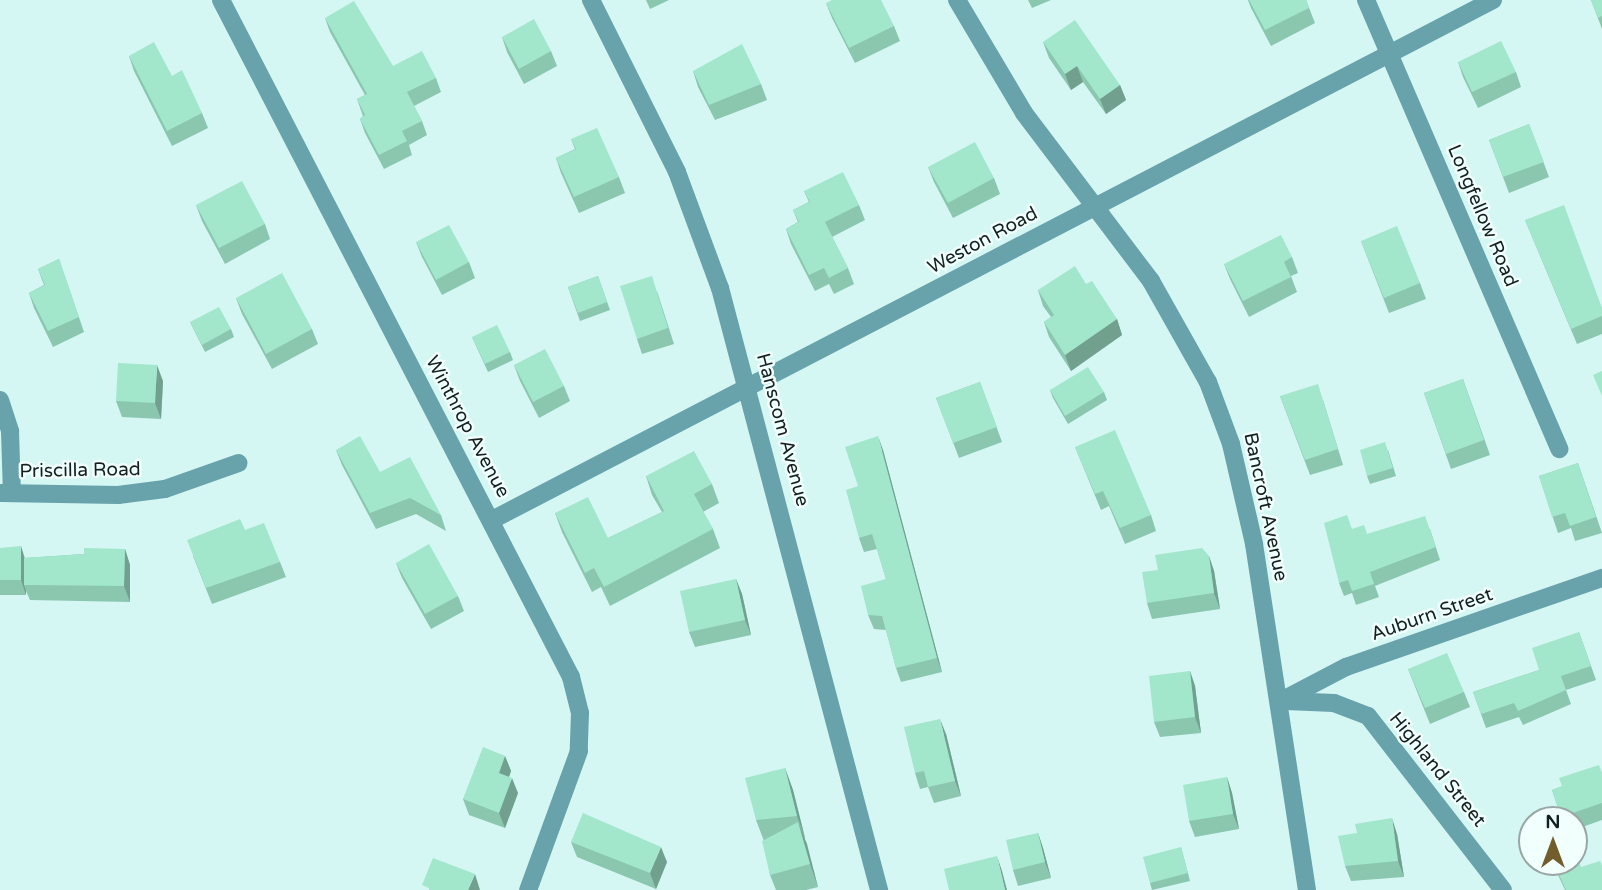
<!DOCTYPE html>
<style>
body{margin:0}
#map{position:relative;width:1602px;height:890px;overflow:hidden;background:#d4f7f3;font-family:"Varela Round",sans-serif}
div>[style]{position:absolute}
.minor>*{height:18px;margin:-9px;padding:0 9px;transform-origin:9px;border-radius:9px;background:#68a2ab}
.wall>*{inset:0;background:#8bc6af}
.shaded-wall>*{inset:0;background:#71a18e}
.building>*{inset:0;background:#a2e6cb}
span{translate:-50% -50%;white-space:nowrap;text-align:center;line-height:1.15;-webkit-text-stroke:5px #f1fffd;paint-order:stroke}
.street-label{font-size:19px;color:#13201f}
.north{position:absolute;left:1518px;top:806px;width:70px;height:70px;box-sizing:border-box;background:#f1fffd;border:2px solid #98a6a4;border-radius:50%;rotate:0deg;font-size:19px;font-weight:700;line-height:28px;text-align:center;color:#13201f}
.north::after{content:'';display:block;margin:auto;width:24px;height:32px;background:#715e2c;clip-path:polygon(50% 0,100% 100%,50% 72%,0 100%)}
</style>
<div id="map">
<div class="minor">
<div style="left:221px;top:0;width:762px;rotate:62.66deg"></div>
<div style="left:571px;top:677px;width:37px;rotate:76deg"></div>
<div style="left:580px;top:713px;width:38px;rotate:92deg"></div>
<div style="left:579px;top:751px;width:148px;rotate:110.1deg"></div>
<div style="left:591px;top:0;width:192px;rotate:63.4deg"></div>
<div style="left:677px;top:172px;width:124px;rotate:69.7deg"></div>
<div style="left:720px;top:288px;width:623px;rotate:75.2deg"></div>
<div style="left:957px;top:0;width:131px;rotate:59.3deg"></div>
<div style="left:1024px;top:113px;width:211px;rotate:52.9deg"></div>
<div style="left:1151px;top:281px;width:116px;rotate:60.6deg"></div>
<div style="left:1208px;top:382px;width:66px;rotate:69.6deg"></div>
<div style="left:1231px;top:444px;width:103px;rotate:77deg"></div>
<div style="left:1254px;top:544px;width:350px;rotate:81.3deg"></div>
<div style="left:1366px;top:0;width:489px;rotate:66.7deg"></div>
<div style="left:0;top:400px;width:33px;rotate:72deg"></div>
<div style="left:10px;top:431px;width:62px;rotate:88.2deg"></div>
<div style="left:0;top:493px;width:118px;rotate:1deg"></div>
<div style="left:118px;top:495px;width:47px;rotate:-7.3deg"></div>
<div style="left:165px;top:489px;width:78px;rotate:-19.4deg"></div>
<div style="left:492px;top:520px;width:1128px;rotate:-27.45deg"></div>
<div style="left:1286px;top:701px;width:48px;rotate:2.4deg"></div>
<div style="left:1334px;top:703px;width:36px;rotate:21deg"></div>
<div style="left:1368px;top:716px;width:220px;rotate:52.2deg"></div>
<div style="left:1279px;top:702px;width:76px;rotate:-27.6deg"></div>
<div style="left:1346px;top:667px;width:271px;rotate:-19.2deg"></div>
</div>
<div class="wall">
<div style="clip-path:polygon(646px 0,669px 0,650px 9px)"></div>
<div style="clip-path:polygon(1028px 0,1051px 0,1032px 8px)"></div>
<div style="clip-path:polygon(1248px 0,1306px 0,1315px 23px,1271px 46px,1251px 8px)"></div>
<div style="clip-path:polygon(1591px 0,1602px 0,1602px 29px)"></div>
<div style="clip-path:polygon(826px 3px,894px 26px,900px 41px,855px 63px,832px 18px)"></div>
<div style="clip-path:polygon(325px 18px,393px 66px,436px 78px,441px 92px,414px 106px,422px 121px,427px 135px,409px 145px,412px 155px,384px 169px,365px 133px,360px 119px,363px 116px,357px 99px,365px 95px,330px 32px)"></div>
<div style="clip-path:polygon(502px 37px,551px 51px,557px 66px,524px 84px,507px 52px)"></div>
<div style="clip-path:polygon(1043px 42px,1120px 85px,1126px 100px,1106px 114px,1083px 82px,1071px 90px,1049px 58px)"></div>
<div style="clip-path:polygon(129px 56px,172px 76px,202px 113px,208px 128px,172px 146px,134px 71px)"></div>
<div style="clip-path:polygon(1458px 62px,1516px 72px,1521px 87px,1478px 108px,1463px 77px)"></div>
<div style="clip-path:polygon(693px 71px,761px 84px,767px 100px,715px 120px,698px 87px)"></div>
<div style="clip-path:polygon(1529px 124px,1549px 177px,1509px 193px,1489px 140px)"></div>
<div style="clip-path:polygon(571px 139px,619px 177px,625px 193px,579px 213px,561px 173px,556px 158px,575px 149px)"></div>
<div style="clip-path:polygon(928px 167px,994px 178px,1000px 194px,953px 218px,934px 182px)"></div>
<div style="clip-path:polygon(804px 191px,859px 205px,865px 220px,832px 237px,848px 268px,854px 284px,834px 294px,829px 284px,815px 291px,791px 244px,786px 229px,798px 222px,793px 210px,809px 202px)"></div>
<div style="clip-path:polygon(196px 205px,265px 224px,270px 239px,225px 264px,202px 221px)"></div>
<div style="clip-path:polygon(1525px 220px,1602px 308px,1602px 334px,1577px 344px)"></div>
<div style="clip-path:polygon(1361px 241px,1420px 283px,1426px 299px,1389px 313px)"></div>
<div style="clip-path:polygon(416px 242px,469px 262px,475px 278px,442px 295px,422px 257px)"></div>
<div style="clip-path:polygon(1292px 257px,1298px 273px,1291px 276px,1297px 292px,1249px 317px,1230px 279px,1224px 264px)"></div>
<div style="clip-path:polygon(59px 259px,84px 332px,53px 347px,34px 308px,29px 293px,44px 285px,38px 269px)"></div>
<div style="clip-path:polygon(598px 276px,610px 310px,580px 321px,568px 287px)"></div>
<div style="clip-path:polygon(1086px 284px,1117px 319px,1122px 335px,1071px 371px,1049px 337px,1044px 322px,1051px 317px,1043px 306px,1038px 290px)"></div>
<div style="clip-path:polygon(657px 291px,674px 344px,642px 354px,637px 339px)"></div>
<div style="clip-path:polygon(236px 298px,312px 329px,318px 344px,272px 369px,242px 314px)"></div>
<div style="clip-path:polygon(190px 322px,231px 329px,234px 337px,205px 352px)"></div>
<div style="clip-path:polygon(472px 337px,510px 352px,513px 360px,488px 372px)"></div>
<div style="clip-path:polygon(514px 365px,564px 386px,570px 401px,539px 418px,520px 381px)"></div>
<div style="clip-path:polygon(1463px 379px,1490px 455px,1451px 469px,1424px 393px)"></div>
<div style="clip-path:polygon(163px 381px,161px 419px,122px 417px,116px 401px)"></div>
<div style="clip-path:polygon(980px 382px,1002px 442px,959px 458px,936px 398px)"></div>
<div style="clip-path:polygon(1050px 390px,1104px 392px,1107px 400px,1068px 424px,1053px 398px)"></div>
<div style="clip-path:polygon(1280px 396px,1323px 400px,1343px 465px,1310px 475px)"></div>
<div style="clip-path:polygon(1075px 447px,1151px 515px,1156px 531px,1125px 544px,1109px 506px,1101px 510px)"></div>
<div style="clip-path:polygon(336px 450px,441px 515px,446px 531px,416px 514px,376px 529px,342px 465px)"></div>
<div style="clip-path:polygon(883px 450px,942px 672px,901px 682px,896px 668px,886px 630px,874px 629px,868px 615px,886px 579px,877px 549px,864px 552px,859px 538px,858px 486px)"></div>
<div style="clip-path:polygon(1388px 450px,1396px 476px,1370px 484px,1367px 476px)"></div>
<div style="clip-path:polygon(1578px 463px,1602px 533px,1575px 541px,1571px 528px,1558px 533px,1539px 476px)"></div>
<div style="clip-path:polygon(646px 476px,712px 484px,719px 503px,703px 512px,713px 529px,720px 548px,610px 606px,601px 587px,592px 592px,562px 532px,555px 513px,608px 538px,662px 512px,652px 495px)"></div>
<div style="clip-path:polygon(1352px 529px,1367px 534px,1430px 529px,1440px 560px,1375px 586px,1379px 597px,1356px 605px,1352px 593px,1344px 596px,1339px 583px)"></div>
<div style="clip-path:polygon(245px 530px,280px 562px,286px 577px,212px 604px,193px 556px)"></div>
<div style="clip-path:polygon(0 548px,25px 558px,84px 554px,125px 549px,130px 565px,130px 602px,30px 600px,26px 591px,26px 595px,0 595px)"></div>
<div style="clip-path:polygon(1209px 556px,1214px 571px,1220px 609px,1152px 619px,1147px 603px,1158px 570px)"></div>
<div style="clip-path:polygon(396px 563px,458px 596px,464px 611px,431px 629px,402px 578px)"></div>
<div style="clip-path:polygon(736px 579px,742px 594px,751px 635px,695px 647px,689px 632px)"></div>
<div style="clip-path:polygon(1579px 632px,1596px 680px,1566px 690px,1571px 704px,1523px 725px,1519px 717px,1486px 728px,1473px 692px,1539px 670px)"></div>
<div style="clip-path:polygon(1408px 669px,1464px 692px,1470px 707px,1430px 724px)"></div>
<div style="clip-path:polygon(1190px 671px,1195px 686px,1201px 733px,1160px 737px,1154px 722px)"></div>
<div style="clip-path:polygon(946px 734px,961px 796px,934px 803px,928px 787px,920px 789px,915px 773px)"></div>
<div style="clip-path:polygon(505px 756px,511px 771px,509px 777px,518px 793px,505px 828px,469px 815px,463px 799px)"></div>
<div style="clip-path:polygon(785px 768px,793px 790px,805px 838px,804px 838px,818px 887px,806px 890px,776px 890px,770px 875px,764px 841px,756px 820px)"></div>
<div style="clip-path:polygon(1602px 772px,1602px 820px,1574px 830px,1574px 820px,1562px 820px,1552px 790px)"></div>
<div style="clip-path:polygon(1227px 777px,1232px 793px,1239px 829px,1195px 837px,1189px 821px)"></div>
<div style="clip-path:polygon(1038px 833px,1043px 848px,1051px 878px,1018px 886px,1013px 870px)"></div>
<div style="clip-path:polygon(1397px 834px,1404px 877px,1351px 881px,1345px 866px)"></div>
<div style="clip-path:polygon(571px 842px,667px 862px,656px 889px,577px 857px)"></div>
<div style="clip-path:polygon(1181px 847px,1190px 881px,1152px 890px,1150px 883px)"></div>
<div style="clip-path:polygon(1552px 862px,1574px 862px,1581px 867px,1602px 890px,1565px 890px)"></div>
</div>
<div class="shaded-wall">
<div style="clip-path:polygon(1077px 66px,1083px 82px,1071px 90px,1065px 74px)"></div>
<div style="clip-path:polygon(1120px 85px,1126px 100px,1106px 114px,1100px 99px)"></div>
<div style="clip-path:polygon(1117px 319px,1122px 335px,1071px 371px,1065px 355px)"></div>
<div style="clip-path:polygon(157px 365px,163px 381px,161px 419px,155px 403px)"></div>
<div style="clip-path:polygon(878px 436px,883px 450px,942px 672px,937px 658px)"></div>
<div style="clip-path:polygon(21px 546px,26px 562px,24px 585px,26px 591px,26px 595px,21px 580px)"></div>
<div style="clip-path:polygon(125px 549px,130px 565px,130px 602px,124px 586px)"></div>
<div style="clip-path:polygon(1209px 556px,1214px 571px,1220px 609px,1214px 593px)"></div>
<div style="clip-path:polygon(736px 579px,742px 594px,751px 635px,745px 620px)"></div>
<div style="clip-path:polygon(1190px 671px,1195px 686px,1201px 733px,1195px 717px)"></div>
<div style="clip-path:polygon(940px 719px,946px 734px,961px 796px,955px 781px)"></div>
<div style="clip-path:polygon(505px 756px,511px 771px,505px 788px,499px 773px)"></div>
<div style="clip-path:polygon(785px 768px,793px 790px,805px 838px,797px 816px)"></div>
<div style="clip-path:polygon(1227px 777px,1232px 793px,1239px 829px,1233px 814px)"></div>
<div style="clip-path:polygon(512px 778px,518px 793px,505px 828px,499px 813px)"></div>
<div style="clip-path:polygon(1392px 818px,1397px 834px,1404px 877px,1398px 861px)"></div>
<div style="clip-path:polygon(798px 822px,807px 844px,818px 887px,810px 864px)"></div>
<div style="clip-path:polygon(1038px 833px,1043px 848px,1051px 878px,1045px 862px)"></div>
<div style="clip-path:polygon(661px 847px,667px 862px,656px 889px,650px 873px)"></div>
<div style="clip-path:polygon(997px 856px,1002px 871px,1007px 890px,1005px 890px)"></div>
<div style="clip-path:polygon(475px 874px,480px 890px,468px 890px)"></div>
</div>
<div class="building">
<div style="clip-path:polygon(832px 0,881px 0,894px 26px,849px 48px,826px 3px)"></div>
<div style="clip-path:polygon(1249px 0,1306px 0,1309px 8px,1265px 30px)"></div>
<div style="clip-path:polygon(1591px 0,1602px 0,1602px 16px,1598px 18px)"></div>
<div style="clip-path:polygon(354px 1px,393px 66px,422px 51px,436px 78px,407px 92px,422px 121px,402px 131px,407px 141px,379px 155px,360px 119px,365px 115px,357px 99px,367px 94px,325px 18px)"></div>
<div style="clip-path:polygon(534px 19px,551px 51px,519px 69px,502px 37px)"></div>
<div style="clip-path:polygon(1075px 20px,1120px 85px,1100px 99px,1077px 66px,1065px 74px,1043px 42px)"></div>
<div style="clip-path:polygon(1501px 41px,1516px 72px,1472px 92px,1458px 62px)"></div>
<div style="clip-path:polygon(154px 42px,172px 76px,182px 70px,202px 113px,167px 131px,129px 56px)"></div>
<div style="clip-path:polygon(742px 44px,761px 84px,709px 105px,693px 71px)"></div>
<div style="clip-path:polygon(1529px 124px,1544px 162px,1503px 177px,1489px 140px)"></div>
<div style="clip-path:polygon(597px 128px,619px 177px,574px 197px,556px 158px,576px 149px,571px 139px)"></div>
<div style="clip-path:polygon(975px 142px,994px 178px,948px 203px,928px 167px)"></div>
<div style="clip-path:polygon(843px 172px,859px 205px,825px 222px,848px 268px,829px 278px,824px 268px,809px 275px,786px 229px,799px 222px,793px 210px,810px 202px,804px 191px)"></div>
<div style="clip-path:polygon(242px 181px,265px 224px,219px 248px,196px 205px)"></div>
<div style="clip-path:polygon(1564px 205px,1602px 308px,1602px 316px,1571px 329px,1525px 220px)"></div>
<div style="clip-path:polygon(449px 225px,469px 262px,436px 280px,416px 242px)"></div>
<div style="clip-path:polygon(1397px 226px,1420px 283px,1384px 298px,1361px 241px)"></div>
<div style="clip-path:polygon(1281px 235px,1292px 257px,1284px 262px,1291px 277px,1243px 301px,1224px 264px)"></div>
<div style="clip-path:polygon(59px 259px,79px 317px,48px 331px,29px 293px,45px 285px,38px 269px)"></div>
<div style="clip-path:polygon(1075px 266px,1086px 284px,1092px 281px,1117px 319px,1065px 355px,1044px 322px,1054px 315px,1038px 290px)"></div>
<div style="clip-path:polygon(282px 273px,312px 329px,266px 354px,236px 298px)"></div>
<div style="clip-path:polygon(598px 276px,607px 302px,578px 313px,568px 287px)"></div>
<div style="clip-path:polygon(652px 276px,668px 328px,637px 339px,620px 286px)"></div>
<div style="clip-path:polygon(219px 307px,231px 329px,202px 345px,190px 322px)"></div>
<div style="clip-path:polygon(497px 325px,510px 352px,485px 364px,472px 337px)"></div>
<div style="clip-path:polygon(545px 349px,564px 386px,533px 402px,514px 365px)"></div>
<div style="clip-path:polygon(118px 363px,157px 365px,155px 403px,116px 401px)"></div>
<div style="clip-path:polygon(1088px 367px,1104px 392px,1065px 416px,1050px 390px)"></div>
<div style="clip-path:polygon(1602px 371px,1602px 396px,1593px 375px)"></div>
<div style="clip-path:polygon(1463px 379px,1484px 440px,1446px 454px,1424px 393px)"></div>
<div style="clip-path:polygon(980px 382px,997px 427px,953px 443px,936px 398px)"></div>
<div style="clip-path:polygon(1318px 384px,1338px 449px,1305px 460px,1280px 396px)"></div>
<div style="clip-path:polygon(1115px 430px,1151px 515px,1120px 528px,1103px 491px,1095px 494px,1075px 447px)"></div>
<div style="clip-path:polygon(360px 436px,380px 472px,410px 457px,441px 515px,410px 498px,370px 513px,336px 450px)"></div>
<div style="clip-path:polygon(878px 436px,937px 658px,896px 668px,882px 616px,868px 615px,861px 586px,886px 579px,872px 534px,859px 538px,846px 490px,858px 486px,845px 447px)"></div>
<div style="clip-path:polygon(1385px 442px,1393px 468px,1367px 476px,1360px 450px)"></div>
<div style="clip-path:polygon(694px 451px,712px 484px,694px 494px,713px 529px,604px 587px,594px 568px,585px 573px,555px 513px,588px 497px,608px 538px,664px 511px,646px 476px)"></div>
<div style="clip-path:polygon(1578px 463px,1596px 517px,1570px 526px,1565px 513px,1552px 517px,1539px 476px)"></div>
<div style="clip-path:polygon(1347px 515px,1352px 529px,1364px 525px,1367px 534px,1425px 516px,1436px 547px,1370px 572px,1374px 584px,1352px 591px,1348px 580px,1339px 583px,1324px 523px)"></div>
<div style="clip-path:polygon(240px 519px,245px 530px,264px 523px,280px 562px,206px 588px,187px 540px)"></div>
<div style="clip-path:polygon(429px 544px,458px 596px,425px 614px,396px 563px)"></div>
<div style="clip-path:polygon(21px 546px,21px 580px,0 580px,0 548px)"></div>
<div style="clip-path:polygon(84px 548px,125px 549px,124px 586px,24px 585px,24px 558px,84px 554px)"></div>
<div style="clip-path:polygon(1202px 548px,1209px 556px,1214px 593px,1147px 603px,1142px 572px,1158px 570px,1155px 555px)"></div>
<div style="clip-path:polygon(736px 579px,745px 620px,689px 632px,680px 591px)"></div>
<div style="clip-path:polygon(1579px 632px,1591px 666px,1561px 676px,1566px 690px,1518px 711px,1514px 703px,1481px 714px,1473px 692px,1539px 670px,1532px 648px)"></div>
<div style="clip-path:polygon(1447px 653px,1464px 692px,1425px 708px,1408px 669px)"></div>
<div style="clip-path:polygon(1190px 671px,1195px 717px,1154px 722px,1149px 676px)"></div>
<div style="clip-path:polygon(940px 719px,955px 781px,928px 787px,924px 771px,915px 773px,904px 727px)"></div>
<div style="clip-path:polygon(483px 747px,505px 756px,499px 773px,512px 778px,499px 813px,463px 799px)"></div>
<div style="clip-path:polygon(1599px 765px,1602px 773px,1602px 803px,1561px 817px,1552px 790px,1562px 786px,1559px 778px)"></div>
<div style="clip-path:polygon(785px 768px,797px 816px,756px 820px,745px 778px)"></div>
<div style="clip-path:polygon(1227px 777px,1233px 814px,1189px 821px,1183px 785px)"></div>
<div style="clip-path:polygon(583px 813px,661px 847px,650px 873px,571px 842px)"></div>
<div style="clip-path:polygon(1392px 818px,1398px 861px,1345px 866px,1338px 836px,1357px 833px,1355px 824px)"></div>
<div style="clip-path:polygon(798px 822px,810px 864px,770px 875px,762px 841px)"></div>
<div style="clip-path:polygon(1038px 833px,1045px 862px,1013px 870px,1006px 840px)"></div>
<div style="clip-path:polygon(1574px 846px,1581px 867px,1600px 861px,1602px 865px,1602px 890px,1566px 890px,1553px 862px,1574px 862px)"></div>
<div style="clip-path:polygon(1181px 847px,1188px 873px,1150px 883px,1143px 857px)"></div>
<div style="clip-path:polygon(997px 856px,1005px 890px,949px 890px,944px 869px)"></div>
<div style="clip-path:polygon(433px 858px,475px 874px,468px 890px,429px 890px,429px 888px,422px 885px)"></div>
</div>
<div class="street-label">
<span style="left:1482px;top:216px;rotate:67deg">Longfellow Road</span>
<span style="left:983px;top:241px;rotate:-28deg">Weston Road</span>
<span style="left:467px;top:427px;rotate:62deg">Winthrop Avenue</span>
<span style="left:782px;top:430px;rotate:75deg">Hanscom Avenue</span>
<span style="left:80px;top:471px;rotate:-1deg">Priscilla Road</span>
<span style="left:1265px;top:507px;rotate:78deg">Bancroft Avenue</span>
<span style="left:1432px;top:615px;rotate:-19deg">Auburn Street</span>
<span style="left:1437px;top:770px;rotate:51deg">Highland Street</span>
</div>
<div class="north">N</div>
</div>
